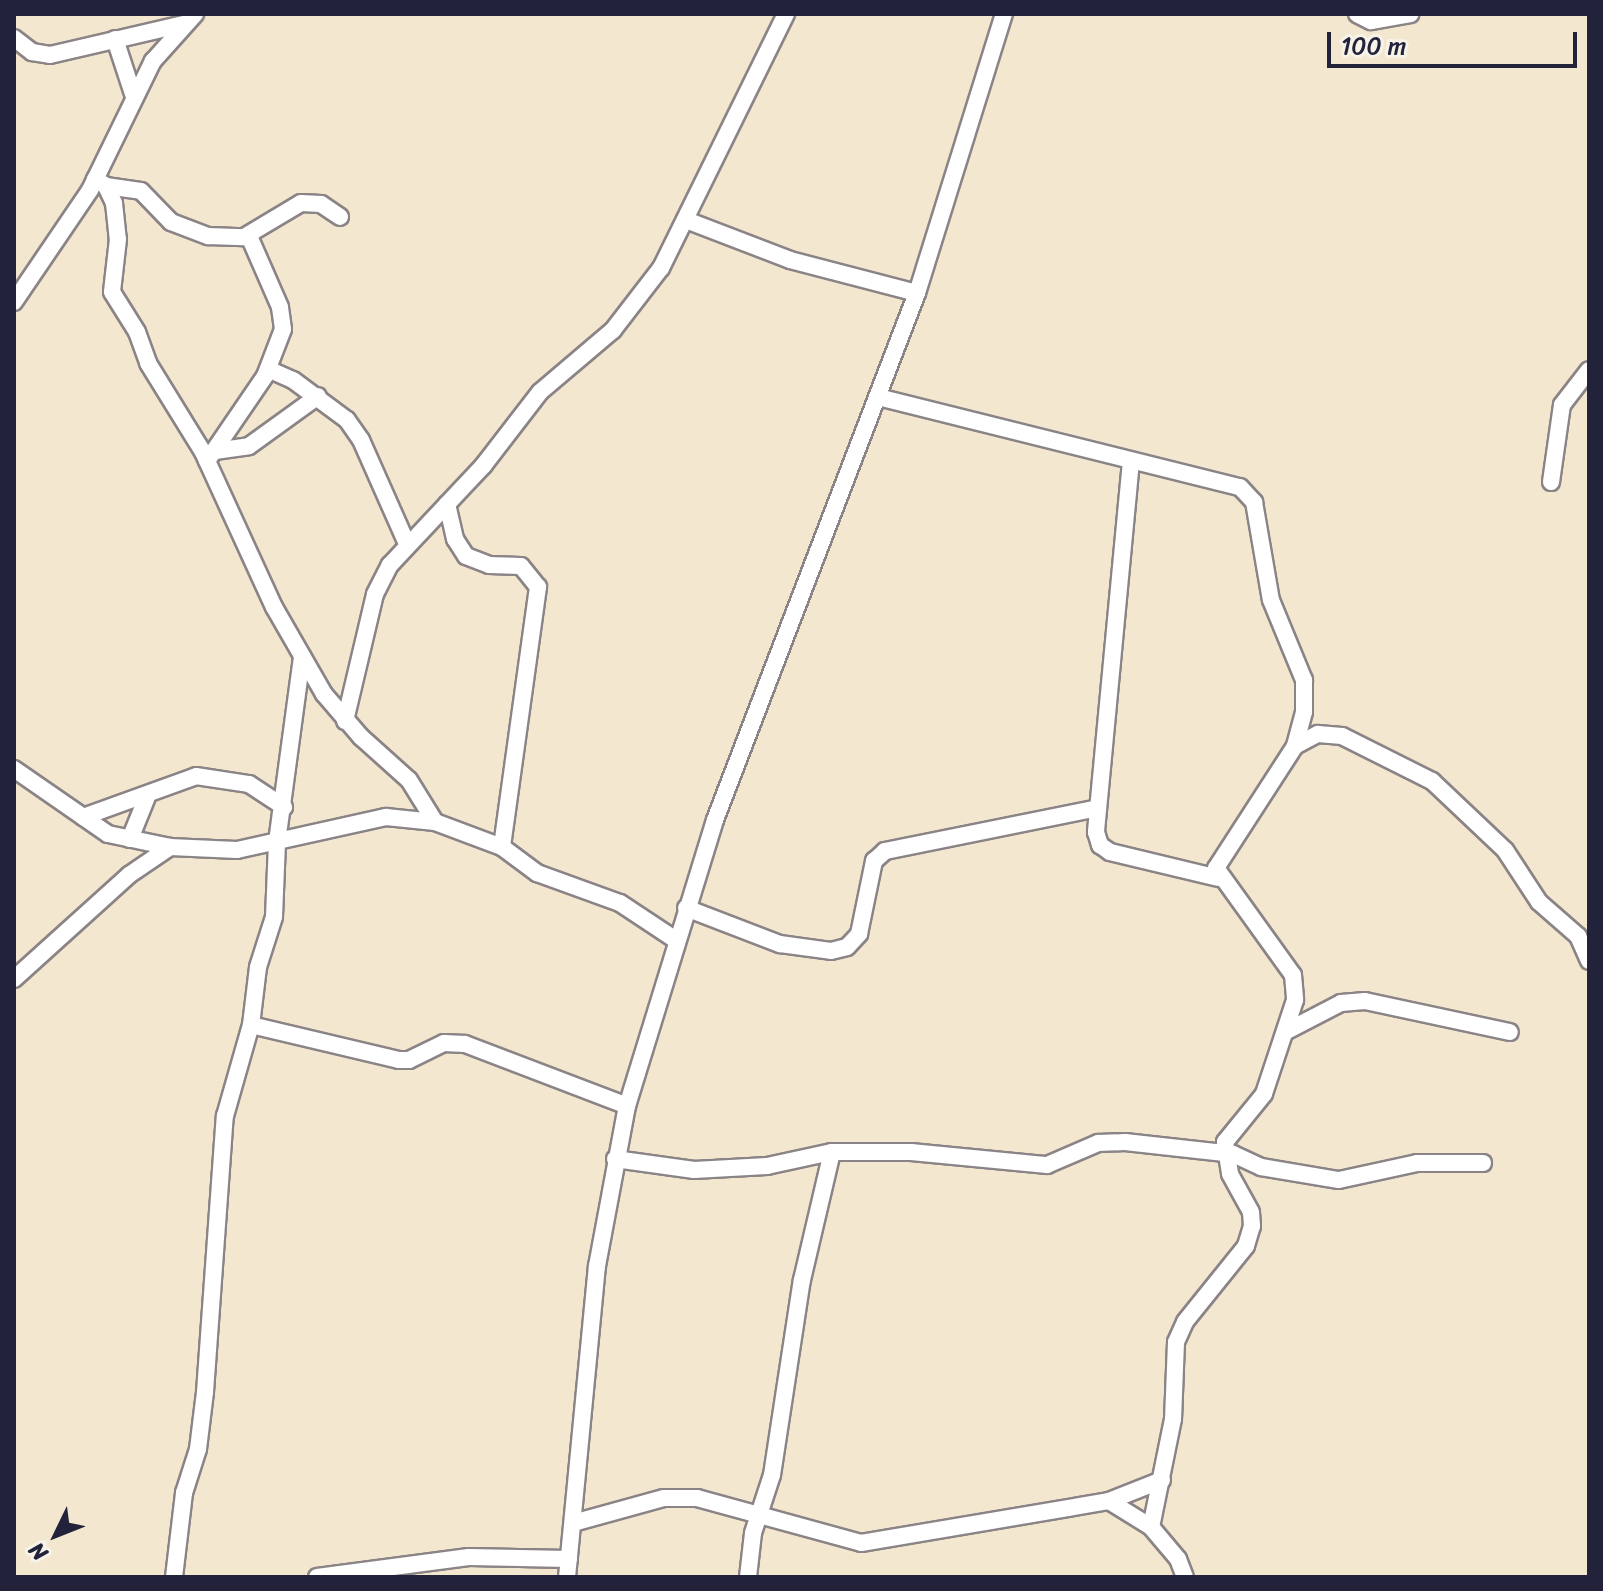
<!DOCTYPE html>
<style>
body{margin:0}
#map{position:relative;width:1603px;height:1591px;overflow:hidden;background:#f4e7d0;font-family:Sriracha,sans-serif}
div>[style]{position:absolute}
.roads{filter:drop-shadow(2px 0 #8b8486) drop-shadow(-2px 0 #8b8486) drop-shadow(0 2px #8b8486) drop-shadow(0 -2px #8b8486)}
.street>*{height:16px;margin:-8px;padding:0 8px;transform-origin:8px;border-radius:8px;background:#fff}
span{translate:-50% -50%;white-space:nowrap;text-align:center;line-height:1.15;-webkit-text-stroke:8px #f7f3e8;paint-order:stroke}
.frame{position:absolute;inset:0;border:16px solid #22223b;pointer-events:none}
.north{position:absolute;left:16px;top:1495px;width:80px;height:80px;-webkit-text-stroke:6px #f7f3e8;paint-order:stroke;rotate:227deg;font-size:22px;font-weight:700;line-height:32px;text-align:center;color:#22223b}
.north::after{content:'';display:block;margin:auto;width:28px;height:36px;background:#22223b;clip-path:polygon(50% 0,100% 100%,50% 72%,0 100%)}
.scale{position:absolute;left:1327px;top:32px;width:250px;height:36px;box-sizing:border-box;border:4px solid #22223b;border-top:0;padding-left:10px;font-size:24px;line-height:28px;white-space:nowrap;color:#22223b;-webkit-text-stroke:6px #f7f3e8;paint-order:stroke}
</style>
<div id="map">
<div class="roads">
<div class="street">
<div style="left:1357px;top:14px;width:16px;rotate:27deg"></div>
<div style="left:1371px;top:21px;width:40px;rotate:-10deg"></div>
<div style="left:14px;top:38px;width:23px;rotate:38deg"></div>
<div style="left:32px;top:52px;width:18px;rotate:9deg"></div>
<div style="left:50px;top:55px;width:137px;rotate:-13.1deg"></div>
<div style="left:115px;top:39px;width:58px;rotate:71.9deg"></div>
<div style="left:95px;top:179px;width:13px;rotate:32deg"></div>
<div style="left:106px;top:186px;width:19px;rotate:65deg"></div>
<div style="left:114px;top:203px;width:36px;rotate:84deg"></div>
<div style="left:118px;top:239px;width:53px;rotate:96.5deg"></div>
<div style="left:112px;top:292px;width:47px;rotate:58deg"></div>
<div style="left:137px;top:332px;width:33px;rotate:70deg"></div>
<div style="left:148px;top:363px;width:105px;rotate:58.3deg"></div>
<div style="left:203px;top:452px;width:170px;rotate:65.4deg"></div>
<div style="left:274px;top:607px;width:100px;rotate:60.1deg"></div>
<div style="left:324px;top:694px;width:57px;rotate:49.3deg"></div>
<div style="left:361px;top:737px;width:64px;rotate:41.9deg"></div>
<div style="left:409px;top:780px;width:49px;rotate:58.2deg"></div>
<div style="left:106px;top:186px;width:35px;rotate:8deg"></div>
<div style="left:141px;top:191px;width:43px;rotate:45.9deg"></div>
<div style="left:171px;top:222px;width:40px;rotate:21deg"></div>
<div style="left:208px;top:236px;width:36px;rotate:2deg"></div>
<div style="left:244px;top:237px;width:66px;rotate:-30.8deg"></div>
<div style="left:301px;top:203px;width:20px;rotate:3deg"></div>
<div style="left:321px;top:204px;width:23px;rotate:34deg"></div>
<div style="left:686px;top:220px;width:111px;rotate:21deg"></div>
<div style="left:790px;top:260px;width:131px;rotate:14.6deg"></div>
<div style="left:14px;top:302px;width:135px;rotate:-55.8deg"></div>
<div style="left:90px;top:190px;width:144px;rotate:-64deg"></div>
<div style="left:153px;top:61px;width:63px;rotate:-48.2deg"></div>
<div style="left:268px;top:369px;width:27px;rotate:24deg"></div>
<div style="left:293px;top:380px;width:67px;rotate:36.5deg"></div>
<div style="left:347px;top:420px;width:24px;rotate:55deg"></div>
<div style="left:361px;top:440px;width:114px;rotate:66.1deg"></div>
<div style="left:878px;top:397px;width:373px;rotate:14deg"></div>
<div style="left:1240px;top:487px;width:21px;rotate:47deg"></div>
<div style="left:1254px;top:502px;width:99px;rotate:80.2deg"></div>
<div style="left:1271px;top:600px;width:87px;rotate:67.6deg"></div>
<div style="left:1304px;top:680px;width:32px;rotate:90deg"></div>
<div style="left:1304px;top:712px;width:35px;rotate:105deg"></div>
<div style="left:1295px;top:746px;width:145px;rotate:122.9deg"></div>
<div style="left:1216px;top:868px;width:132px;rotate:54.3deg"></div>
<div style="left:1293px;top:975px;width:25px;rotate:85deg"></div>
<div style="left:1295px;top:1000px;width:99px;rotate:108.3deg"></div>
<div style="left:1264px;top:1094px;width:62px;rotate:129.1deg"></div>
<div style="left:1225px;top:1142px;width:32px;rotate:81deg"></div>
<div style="left:1230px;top:1174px;width:43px;rotate:61.1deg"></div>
<div style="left:1251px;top:1212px;width:14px;rotate:86deg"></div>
<div style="left:1252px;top:1226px;width:21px;rotate:107deg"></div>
<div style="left:1246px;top:1246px;width:97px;rotate:128.8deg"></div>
<div style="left:1185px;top:1322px;width:22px;rotate:114deg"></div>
<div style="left:1176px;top:1342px;width:77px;rotate:92.2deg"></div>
<div style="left:1173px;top:1419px;width:110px;rotate:101.5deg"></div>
<div style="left:215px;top:451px;width:34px;rotate:-8deg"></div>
<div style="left:249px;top:446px;width:85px;rotate:-35.9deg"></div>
<div style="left:207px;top:461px;width:103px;rotate:-55.7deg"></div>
<div style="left:265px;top:376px;width:50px;rotate:-69deg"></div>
<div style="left:283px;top:329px;width:22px;rotate:-98deg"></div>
<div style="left:280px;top:307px;width:77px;rotate:-113.6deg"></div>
<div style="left:1131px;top:461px;width:373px;rotate:95.4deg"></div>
<div style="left:1096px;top:832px;width:14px;rotate:73deg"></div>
<div style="left:1100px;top:845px;width:12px;rotate:35deg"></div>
<div style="left:1110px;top:852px;width:111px;rotate:13.5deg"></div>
<div style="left:1551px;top:482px;width:78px;rotate:-81.9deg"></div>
<div style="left:1562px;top:405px;width:44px;rotate:-52.4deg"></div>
<div style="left:447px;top:504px;width:36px;rotate:77deg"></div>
<div style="left:455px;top:539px;width:20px;rotate:57deg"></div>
<div style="left:466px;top:556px;width:25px;rotate:21deg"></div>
<div style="left:489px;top:565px;width:32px;rotate:2deg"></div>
<div style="left:521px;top:566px;width:27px;rotate:51deg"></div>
<div style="left:538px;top:587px;width:262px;rotate:97.9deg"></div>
<div style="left:345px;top:721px;width:130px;rotate:-76.7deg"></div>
<div style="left:375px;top:594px;width:33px;rotate:-63deg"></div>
<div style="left:390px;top:565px;width:136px;rotate:-46.8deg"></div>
<div style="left:483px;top:466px;width:93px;rotate:-52.4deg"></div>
<div style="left:540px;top:392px;width:96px;rotate:-40.3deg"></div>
<div style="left:613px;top:330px;width:78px;rotate:-52.3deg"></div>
<div style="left:661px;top:268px;width:283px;rotate:-63.8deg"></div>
<div style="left:1295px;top:746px;width:26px;rotate:-28deg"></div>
<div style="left:1318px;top:734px;width:24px;rotate:5deg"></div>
<div style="left:1342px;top:736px;width:101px;rotate:26.6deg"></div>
<div style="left:1432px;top:781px;width:100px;rotate:43.4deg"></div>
<div style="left:1505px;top:850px;width:62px;rotate:56.8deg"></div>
<div style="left:1539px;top:902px;width:52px;rotate:41.1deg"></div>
<div style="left:1578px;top:936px;width:27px;rotate:66deg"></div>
<div style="left:14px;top:769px;width:114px;rotate:34.7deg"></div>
<div style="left:108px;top:834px;width:63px;rotate:11.8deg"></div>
<div style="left:170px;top:847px;width:67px;rotate:2.6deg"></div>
<div style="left:237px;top:850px;width:153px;rotate:-12.5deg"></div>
<div style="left:386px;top:817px;width:49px;rotate:5.8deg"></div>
<div style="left:435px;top:822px;width:72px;rotate:20.5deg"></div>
<div style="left:502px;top:847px;width:44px;rotate:36.6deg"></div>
<div style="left:537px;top:873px;width:88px;rotate:19.9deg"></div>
<div style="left:620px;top:903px;width:67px;rotate:33.5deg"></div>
<div style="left:83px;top:817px;width:120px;rotate:-19.9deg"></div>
<div style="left:196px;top:776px;width:54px;rotate:8.6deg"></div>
<div style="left:249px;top:784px;width:42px;rotate:33.3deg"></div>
<div style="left:130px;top:839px;width:45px;rotate:-68deg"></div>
<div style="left:686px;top:908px;width:101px;rotate:21deg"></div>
<div style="left:780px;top:944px;width:51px;rotate:7.8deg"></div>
<div style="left:831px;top:951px;width:16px;rotate:-14deg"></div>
<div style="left:847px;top:947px;width:18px;rotate:-47deg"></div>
<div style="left:859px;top:934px;width:75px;rotate:-78.4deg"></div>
<div style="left:874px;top:861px;width:15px;rotate:-42deg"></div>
<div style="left:885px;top:851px;width:217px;rotate:-11.4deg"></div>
<div style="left:14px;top:979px;width:155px;rotate:-42.1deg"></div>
<div style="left:129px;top:875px;width:50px;rotate:-34.3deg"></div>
<div style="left:251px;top:1025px;width:152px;rotate:13.3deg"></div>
<div style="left:399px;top:1060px;width:10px"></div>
<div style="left:409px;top:1060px;width:39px;rotate:-26deg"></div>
<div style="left:444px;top:1043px;width:21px;rotate:3deg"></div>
<div style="left:465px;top:1044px;width:173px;rotate:20.9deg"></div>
<div style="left:1285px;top:1032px;width:63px;rotate:-27.4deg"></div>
<div style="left:1341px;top:1003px;width:24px;rotate:-5deg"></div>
<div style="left:1365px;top:1001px;width:148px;rotate:12.1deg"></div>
<div style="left:615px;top:1159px;width:80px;rotate:7.9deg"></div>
<div style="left:694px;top:1170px;width:73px;rotate:-3.1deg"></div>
<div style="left:767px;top:1166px;width:66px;rotate:-12.2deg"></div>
<div style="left:832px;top:1152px;width:79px"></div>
<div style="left:911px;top:1152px;width:137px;rotate:5.5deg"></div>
<div style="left:1047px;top:1165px;width:56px;rotate:-23.3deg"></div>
<div style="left:1098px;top:1143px;width:27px;rotate:-2deg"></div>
<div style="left:1125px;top:1142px;width:109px;rotate:6.3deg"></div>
<div style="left:1233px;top:1154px;width:31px;rotate:25deg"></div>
<div style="left:1261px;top:1167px;width:79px;rotate:9.5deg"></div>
<div style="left:1339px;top:1180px;width:80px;rotate:-12.3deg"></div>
<div style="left:1417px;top:1163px;width:66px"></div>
<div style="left:1109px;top:1501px;width:57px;rotate:-21.6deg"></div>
<div style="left:573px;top:1523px;width:94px;rotate:-15.4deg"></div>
<div style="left:664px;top:1498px;width:33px"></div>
<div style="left:697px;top:1498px;width:170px;rotate:15.3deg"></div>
<div style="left:861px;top:1543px;width:252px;rotate:-9.6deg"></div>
<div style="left:1109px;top:1501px;width:49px;rotate:31.8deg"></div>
<div style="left:1151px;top:1527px;width:42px;rotate:49.8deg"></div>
<div style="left:1178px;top:1559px;width:19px;rotate:69deg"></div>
<div style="left:174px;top:1577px;width:85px;rotate:-83.2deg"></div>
<div style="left:184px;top:1493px;width:46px;rotate:-72.3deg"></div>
<div style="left:198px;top:1449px;width:57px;rotate:-83deg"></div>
<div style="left:205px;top:1392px;width:277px;rotate:-85.9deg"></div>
<div style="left:225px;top:1116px;width:95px;rotate:-74.1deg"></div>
<div style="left:251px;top:1025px;width:58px;rotate:-83.1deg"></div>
<div style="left:258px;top:967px;width:52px;rotate:-72.3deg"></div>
<div style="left:274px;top:917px;width:75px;rotate:-87.7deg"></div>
<div style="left:277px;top:842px;width:187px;rotate:-82.3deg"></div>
<div style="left:317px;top:1577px;width:153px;rotate:-7.5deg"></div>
<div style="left:469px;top:1557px;width:100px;rotate:1.1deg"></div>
<div style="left:567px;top:1577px;width:312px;rotate:-84.5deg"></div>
<div style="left:597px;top:1266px;width:163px;rotate:-79.4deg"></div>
<div style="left:627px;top:1106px;width:299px;rotate:-72.9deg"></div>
<div style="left:715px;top:820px;width:564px;rotate:-69.03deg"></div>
<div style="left:917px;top:293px;width:292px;rotate:-72.7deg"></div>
<div style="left:748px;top:1577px;width:44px;rotate:-83.5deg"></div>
<div style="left:753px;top:1533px;width:61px;rotate:-71.9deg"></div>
<div style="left:772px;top:1475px;width:197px;rotate:-81.3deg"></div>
<div style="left:802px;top:1280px;width:131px;rotate:-76.8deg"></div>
</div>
</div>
<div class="frame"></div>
<div class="north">N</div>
<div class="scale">100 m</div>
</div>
